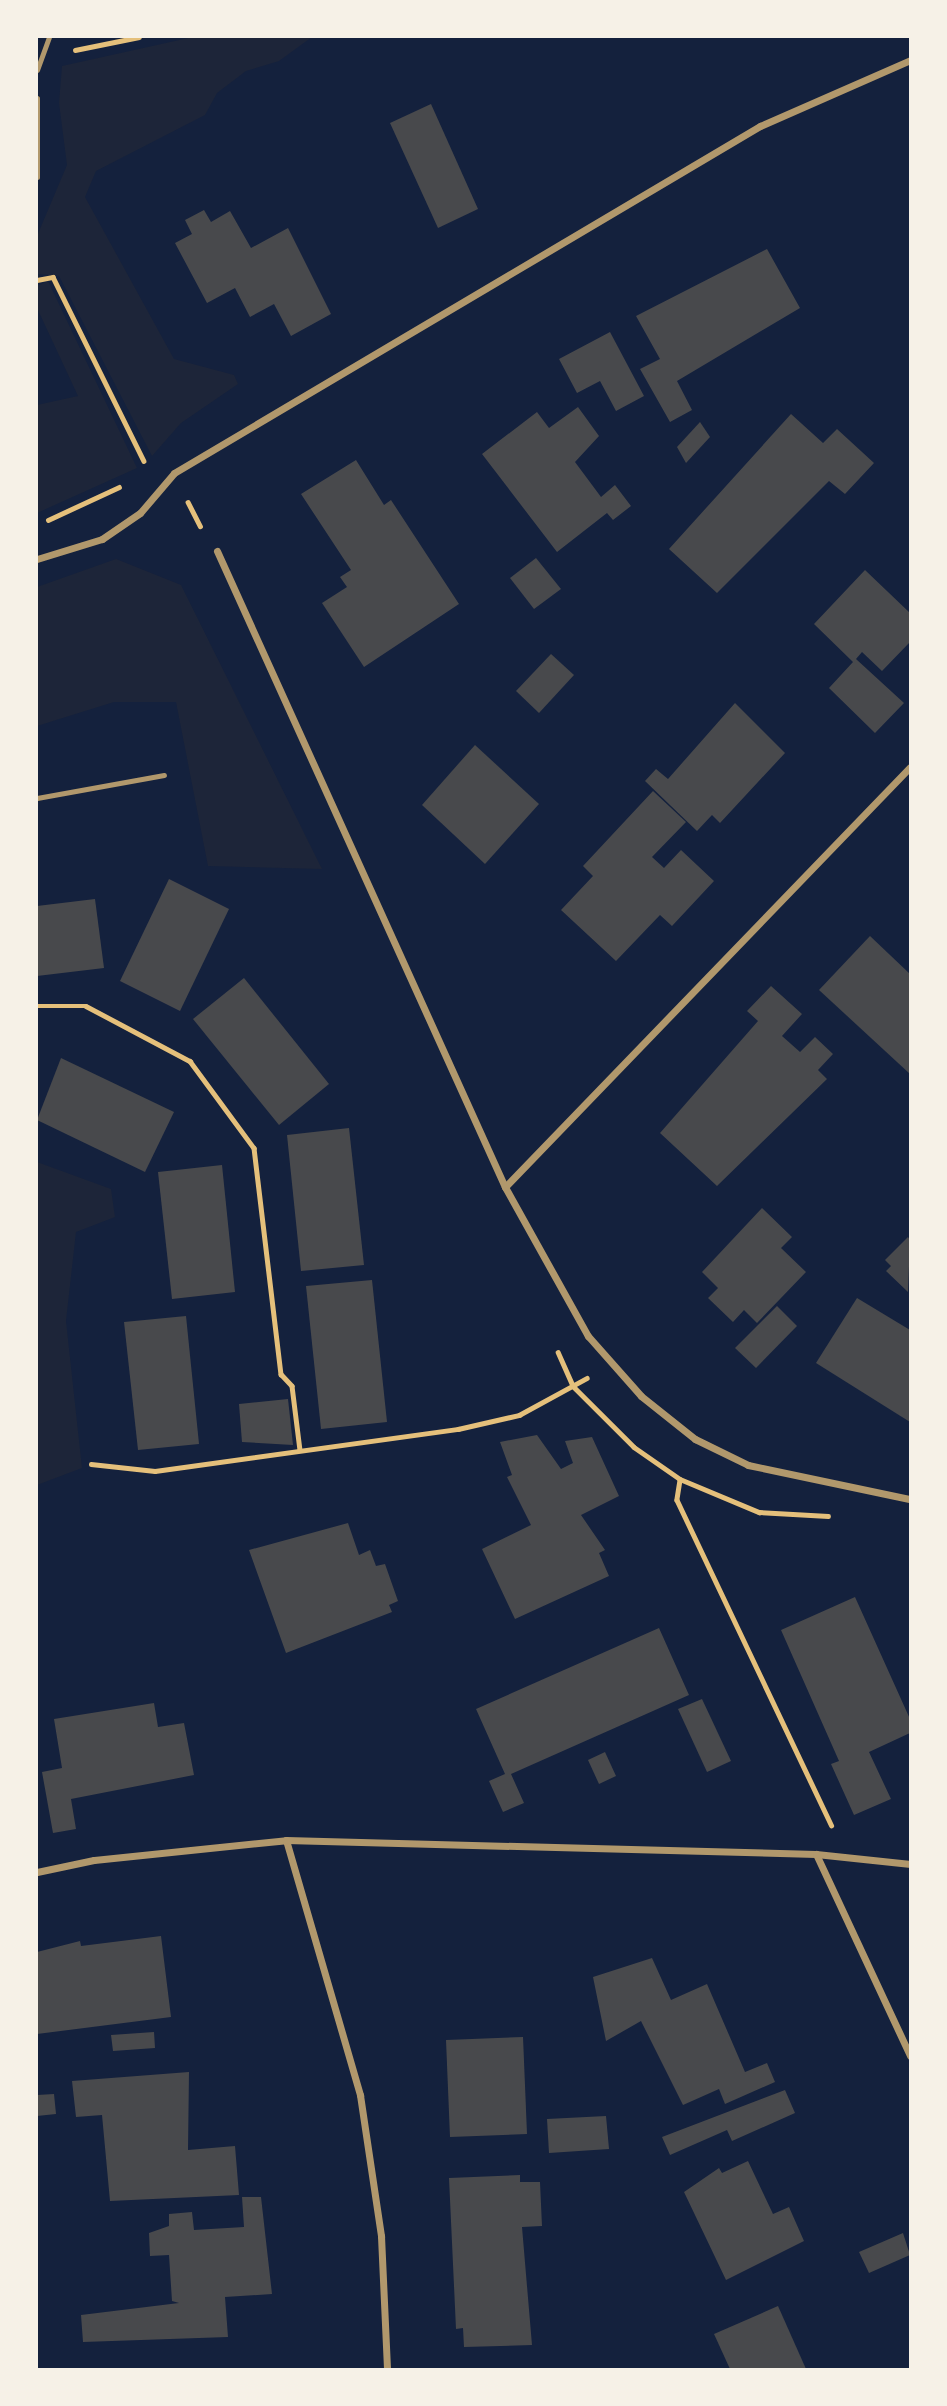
<!DOCTYPE html>
<style>
body{margin:0}
#map{position:relative;width:947px;height:2406px;overflow:hidden;background:#14213d;font-family:"Fira Sans",sans-serif}
div>[style]{position:absolute}
.green>*{inset:0;background:#1d2539}
.building>*{inset:0;background:#48494c}
.path>*{height:4.5px;margin:-2.25px;padding:0 2.25px;transform-origin:2.25px;border-radius:2.25px;background:#e5c07b}
.service>*{height:5px;margin:-2.5px;padding:0 2.5px;transform-origin:2.5px;border-radius:2.5px;background:#b1986c}
.minor>*{height:7px;margin:-3.5px;padding:0 3.5px;transform-origin:3.5px;border-radius:3.5px;background:#b1986c}
span{translate:-50% -50%;white-space:nowrap;text-align:center;line-height:1.15;-webkit-text-stroke:5px #f6f1e7;paint-order:stroke}
.frame{position:absolute;inset:0;border:38px solid #f6f1e7;pointer-events:none}
</style>
<div id="map">
<div class="green">
<div style="clip-path:polygon(193px 37px,312px 37px,279px 61px,246px 71px,217px 93px,205px 115px,96px 171px,85px 197px,174px 359px,234px 375px,238px 384px,181px 423px,152px 456px,59px 276px,37px 274px,37px 236px,67px 165px,59px 103px,62px 66px)"></div>
<div style="clip-path:polygon(48px 281px,137px 468px,37px 513px,37px 405px,78px 396px,37px 308px,37px 286px)"></div>
<div style="clip-path:polygon(116px 559px,181px 585px,322px 869px,208px 866px,176px 702px,114px 702px,37px 726px,37px 587px)"></div>
<div style="clip-path:polygon(37px 1162px,111px 1189px,115px 1217px,76px 1232px,66px 1321px,82px 1468px,37px 1485px)"></div>
</div>
<div class="building">
<div style="clip-path:polygon(431px 104px,478px 209px,438px 228px,390px 123px)"></div>
<div style="clip-path:polygon(204px 210px,211px 222px,230px 211px,251px 248px,288px 228px,331px 314px,291px 336px,274px 304px,250px 317px,235px 288px,207px 303px,175px 243px,192px 234px,185px 220px)"></div>
<div style="clip-path:polygon(767px 249px,800px 308px,677px 381px,692px 410px,670px 422px,640px 369px,660px 359px,636px 316px)"></div>
<div style="clip-path:polygon(610px 332px,644px 396px,616px 411px,600px 381px,577px 393px,559px 359px)"></div>
<div style="clip-path:polygon(578px 407px,599px 436px,575px 462px,601px 497px,615px 485px,631px 506px,613px 520px,607px 513px,557px 552px,482px 454px,537px 412px,549px 428px)"></div>
<div style="clip-path:polygon(791px 414px,823px 443px,837px 429px,874px 463px,845px 494px,829px 481px,717px 593px,669px 549px)"></div>
<div style="clip-path:polygon(700px 422px,710px 437px,686px 463px,677px 447px)"></div>
<div style="clip-path:polygon(356px 460px,384px 505px,391px 500px,459px 604px,364px 667px,322px 603px,347px 587px,340px 577px,351px 570px,301px 494px)"></div>
<div style="clip-path:polygon(536px 558px,561px 589px,534px 609px,510px 578px)"></div>
<div style="clip-path:polygon(865px 570px,910px 613px,910px 642px,882px 671px,862px 652px,856px 659px,904px 703px,875px 733px,829px 688px,853px 662px,814px 624px)"></div>
<div style="clip-path:polygon(551px 654px,574px 675px,539px 713px,516px 691px)"></div>
<div style="clip-path:polygon(735px 703px,785px 753px,720px 823px,712px 815px,697px 831px,645px 781px,656px 769px,668px 779px)"></div>
<div style="clip-path:polygon(475px 745px,539px 804px,485px 864px,422px 805px)"></div>
<div style="clip-path:polygon(653px 791px,686px 822px,652px 857px,664px 868px,681px 850px,714px 881px,672px 926px,660px 915px,616px 961px,561px 910px,593px 876px,583px 866px)"></div>
<div style="clip-path:polygon(169px 879px,229px 909px,180px 1011px,120px 981px)"></div>
<div style="clip-path:polygon(95px 899px,104px 968px,37px 976px,37px 906px)"></div>
<div style="clip-path:polygon(870px 936px,910px 974px,910px 1074px,819px 990px)"></div>
<div style="clip-path:polygon(244px 978px,329px 1084px,279px 1125px,193px 1019px)"></div>
<div style="clip-path:polygon(771px 986px,802px 1014px,782px 1036px,800px 1052px,815px 1037px,833px 1054px,818px 1070px,827px 1079px,717px 1186px,660px 1133px,758px 1021px,747px 1011px)"></div>
<div style="clip-path:polygon(61px 1058px,174px 1112px,145px 1172px,37px 1120px)"></div>
<div style="clip-path:polygon(349px 1128px,364px 1265px,301px 1271px,287px 1135px)"></div>
<div style="clip-path:polygon(222px 1165px,235px 1292px,172px 1299px,158px 1172px)"></div>
<div style="clip-path:polygon(762px 1208px,792px 1237px,781px 1248px,806px 1272px,757px 1323px,744px 1310px,733px 1322px,708px 1298px,718px 1288px,702px 1272px)"></div>
<div style="clip-path:polygon(908px 1237px,910px 1240px,908px 1292px,886px 1271px,891px 1266px,885px 1260px)"></div>
<div style="clip-path:polygon(372px 1280px,387px 1422px,321px 1429px,306px 1286px)"></div>
<div style="clip-path:polygon(857px 1298px,910px 1330px,910px 1422px,816px 1363px)"></div>
<div style="clip-path:polygon(777px 1306px,797px 1326px,756px 1368px,735px 1348px)"></div>
<div style="clip-path:polygon(186px 1316px,199px 1444px,138px 1450px,124px 1322px)"></div>
<div style="clip-path:polygon(288px 1399px,293px 1445px,242px 1442px,239px 1404px)"></div>
<div style="clip-path:polygon(537px 1435px,561px 1469px,573px 1463px,565px 1441px,592px 1437px,619px 1496px,581px 1515px,605px 1550px,599px 1553px,609px 1576px,515px 1619px,482px 1549px,531px 1525px,507px 1477px,512px 1475px,500px 1442px)"></div>
<div style="clip-path:polygon(348px 1523px,359px 1555px,370px 1550px,376px 1566px,385px 1564px,398px 1601px,389px 1605px,392px 1612px,286px 1653px,249px 1550px)"></div>
<div style="clip-path:polygon(855px 1597px,910px 1719px,910px 1733px,869px 1752px,891px 1799px,854px 1815px,831px 1764px,839px 1761px,781px 1630px)"></div>
<div style="clip-path:polygon(659px 1628px,689px 1695px,511px 1774px,524px 1803px,503px 1812px,489px 1781px,505px 1774px,476px 1709px)"></div>
<div style="clip-path:polygon(702px 1699px,731px 1761px,707px 1772px,678px 1709px)"></div>
<div style="clip-path:polygon(154px 1703px,158px 1727px,184px 1723px,194px 1775px,71px 1799px,76px 1829px,53px 1833px,42px 1772px,62px 1768px,54px 1719px)"></div>
<div style="clip-path:polygon(605px 1752px,616px 1776px,599px 1784px,588px 1760px)"></div>
<div style="clip-path:polygon(161px 1936px,171px 2017px,37px 2034px,37px 1952px,80px 1941px,81px 1946px)"></div>
<div style="clip-path:polygon(652px 1958px,671px 2000px,707px 1984px,745px 2072px,767px 2063px,775px 2082px,725px 2104px,719px 2089px,683px 2105px,641px 2021px,606px 2041px,593px 1977px)"></div>
<div style="clip-path:polygon(154px 2032px,155px 2048px,113px 2051px,111px 2035px)"></div>
<div style="clip-path:polygon(523px 2037px,527px 2134px,450px 2137px,446px 2040px)"></div>
<div style="clip-path:polygon(189px 2072px,188px 2150px,235px 2146px,239px 2195px,110px 2201px,102px 2115px,76px 2117px,72px 2081px)"></div>
<div style="clip-path:polygon(785px 2090px,795px 2113px,732px 2141px,727px 2130px,670px 2155px,662px 2137px)"></div>
<div style="clip-path:polygon(54px 2094px,56px 2114px,37px 2116px,37px 2095px)"></div>
<div style="clip-path:polygon(606px 2116px,609px 2149px,549px 2153px,547px 2119px)"></div>
<div style="clip-path:polygon(748px 2161px,773px 2214px,789px 2207px,804px 2241px,726px 2280px,684px 2192px,719px 2168px,722px 2173px)"></div>
<div style="clip-path:polygon(520px 2175px,520px 2182px,540px 2182px,542px 2226px,522px 2227px,532px 2345px,464px 2347px,463px 2328px,456px 2329px,449px 2178px)"></div>
<div style="clip-path:polygon(242px 2197px,261px 2197px,272px 2294px,225px 2297px,228px 2337px,83px 2342px,81px 2315px,179px 2303px,172px 2301px,169px 2255px,150px 2256px,149px 2233px,169px 2226px,169px 2214px,192px 2212px,194px 2230px,244px 2227px)"></div>
<div style="clip-path:polygon(903px 2233px,910px 2255px,869px 2273px,859px 2252px)"></div>
<div style="clip-path:polygon(778px 2306px,806px 2369px,730px 2369px,714px 2334px)"></div>
</div>
<div class="path">
<div style="left:75px;top:50px;width:65px;rotate:-11.5deg"></div>
<div style="left:37px;top:280px;width:16px;rotate:-11deg"></div>
<div style="left:53px;top:277px;width:205px;rotate:63.7deg"></div>
<div style="left:188px;top:502px;width:27px;rotate:63deg"></div>
<div style="left:48px;top:520px;width:78px;rotate:-24.9deg"></div>
<div style="left:37px;top:1006px;width:49px"></div>
<div style="left:86px;top:1006px;width:118px;rotate:27.9deg"></div>
<div style="left:190px;top:1061px;width:108px;rotate:53.7deg"></div>
<div style="left:254px;top:1148px;width:228px;rotate:83.2deg"></div>
<div style="left:281px;top:1374px;width:16px;rotate:47deg"></div>
<div style="left:292px;top:1386px;width:64px;rotate:82.9deg"></div>
<div style="left:558px;top:1352px;width:37px;rotate:66deg"></div>
<div style="left:573px;top:1386px;width:86px;rotate:45deg"></div>
<div style="left:634px;top:1447px;width:56px;rotate:34.8deg"></div>
<div style="left:680px;top:1479px;width:86px;rotate:22.7deg"></div>
<div style="left:759px;top:1512px;width:69px;rotate:3.3deg"></div>
<div style="left:91px;top:1464px;width:64px;rotate:6.2deg"></div>
<div style="left:155px;top:1471px;width:306px;rotate:-7.9deg"></div>
<div style="left:458px;top:1429px;width:63px;rotate:-12.9deg"></div>
<div style="left:519px;top:1415px;width:77px;rotate:-28.6deg"></div>
<div style="left:680px;top:1480px;width:20px;rotate:99deg"></div>
<div style="left:677px;top:1500px;width:360px;rotate:64.6deg"></div>
</div>
<div class="service">
<div style="left:37px;top:70px;width:35px;rotate:-70deg"></div>
<div style="left:37px;top:98px;width:79px;rotate:90deg"></div>
<div style="left:37px;top:798px;width:129px;rotate:-10.3deg"></div>
</div>
<div class="minor">
<div style="left:217px;top:551px;width:698px;rotate:65.64deg"></div>
<div style="left:505px;top:1187px;width:171px;rotate:60.9deg"></div>
<div style="left:588px;top:1336px;width:80px;rotate:48.5deg"></div>
<div style="left:641px;top:1396px;width:69px;rotate:38.5deg"></div>
<div style="left:695px;top:1439px;width:59px;rotate:26.1deg"></div>
<div style="left:748px;top:1465px;width:166px;rotate:11.9deg"></div>
<div style="left:37px;top:559px;width:68px;rotate:-17.1deg"></div>
<div style="left:102px;top:539px;width:46px;rotate:-34.4deg"></div>
<div style="left:140px;top:513px;width:52px;rotate:-49.6deg"></div>
<div style="left:174px;top:473px;width:681px;rotate:-30.63deg"></div>
<div style="left:760px;top:126px;width:164px;rotate:-23.7deg"></div>
<div style="left:505px;top:1187px;width:583px;rotate:-46.04deg"></div>
<div style="left:286px;top:1840px;width:266px;rotate:73.8deg"></div>
<div style="left:360px;top:2095px;width:143px;rotate:81.5deg"></div>
<div style="left:381px;top:2236px;width:133px;rotate:87.4deg"></div>
<div style="left:816px;top:1854px;width:223px;rotate:65deg"></div>
<div style="left:37px;top:1872px;width:58px;rotate:-11.9deg"></div>
<div style="left:94px;top:1860px;width:193px;rotate:-5.9deg"></div>
<div style="left:286px;top:1840px;width:530px;rotate:1.51deg"></div>
<div style="left:816px;top:1854px;width:95px;rotate:6.1deg"></div>
</div>
<div class="frame"></div>
</div>
